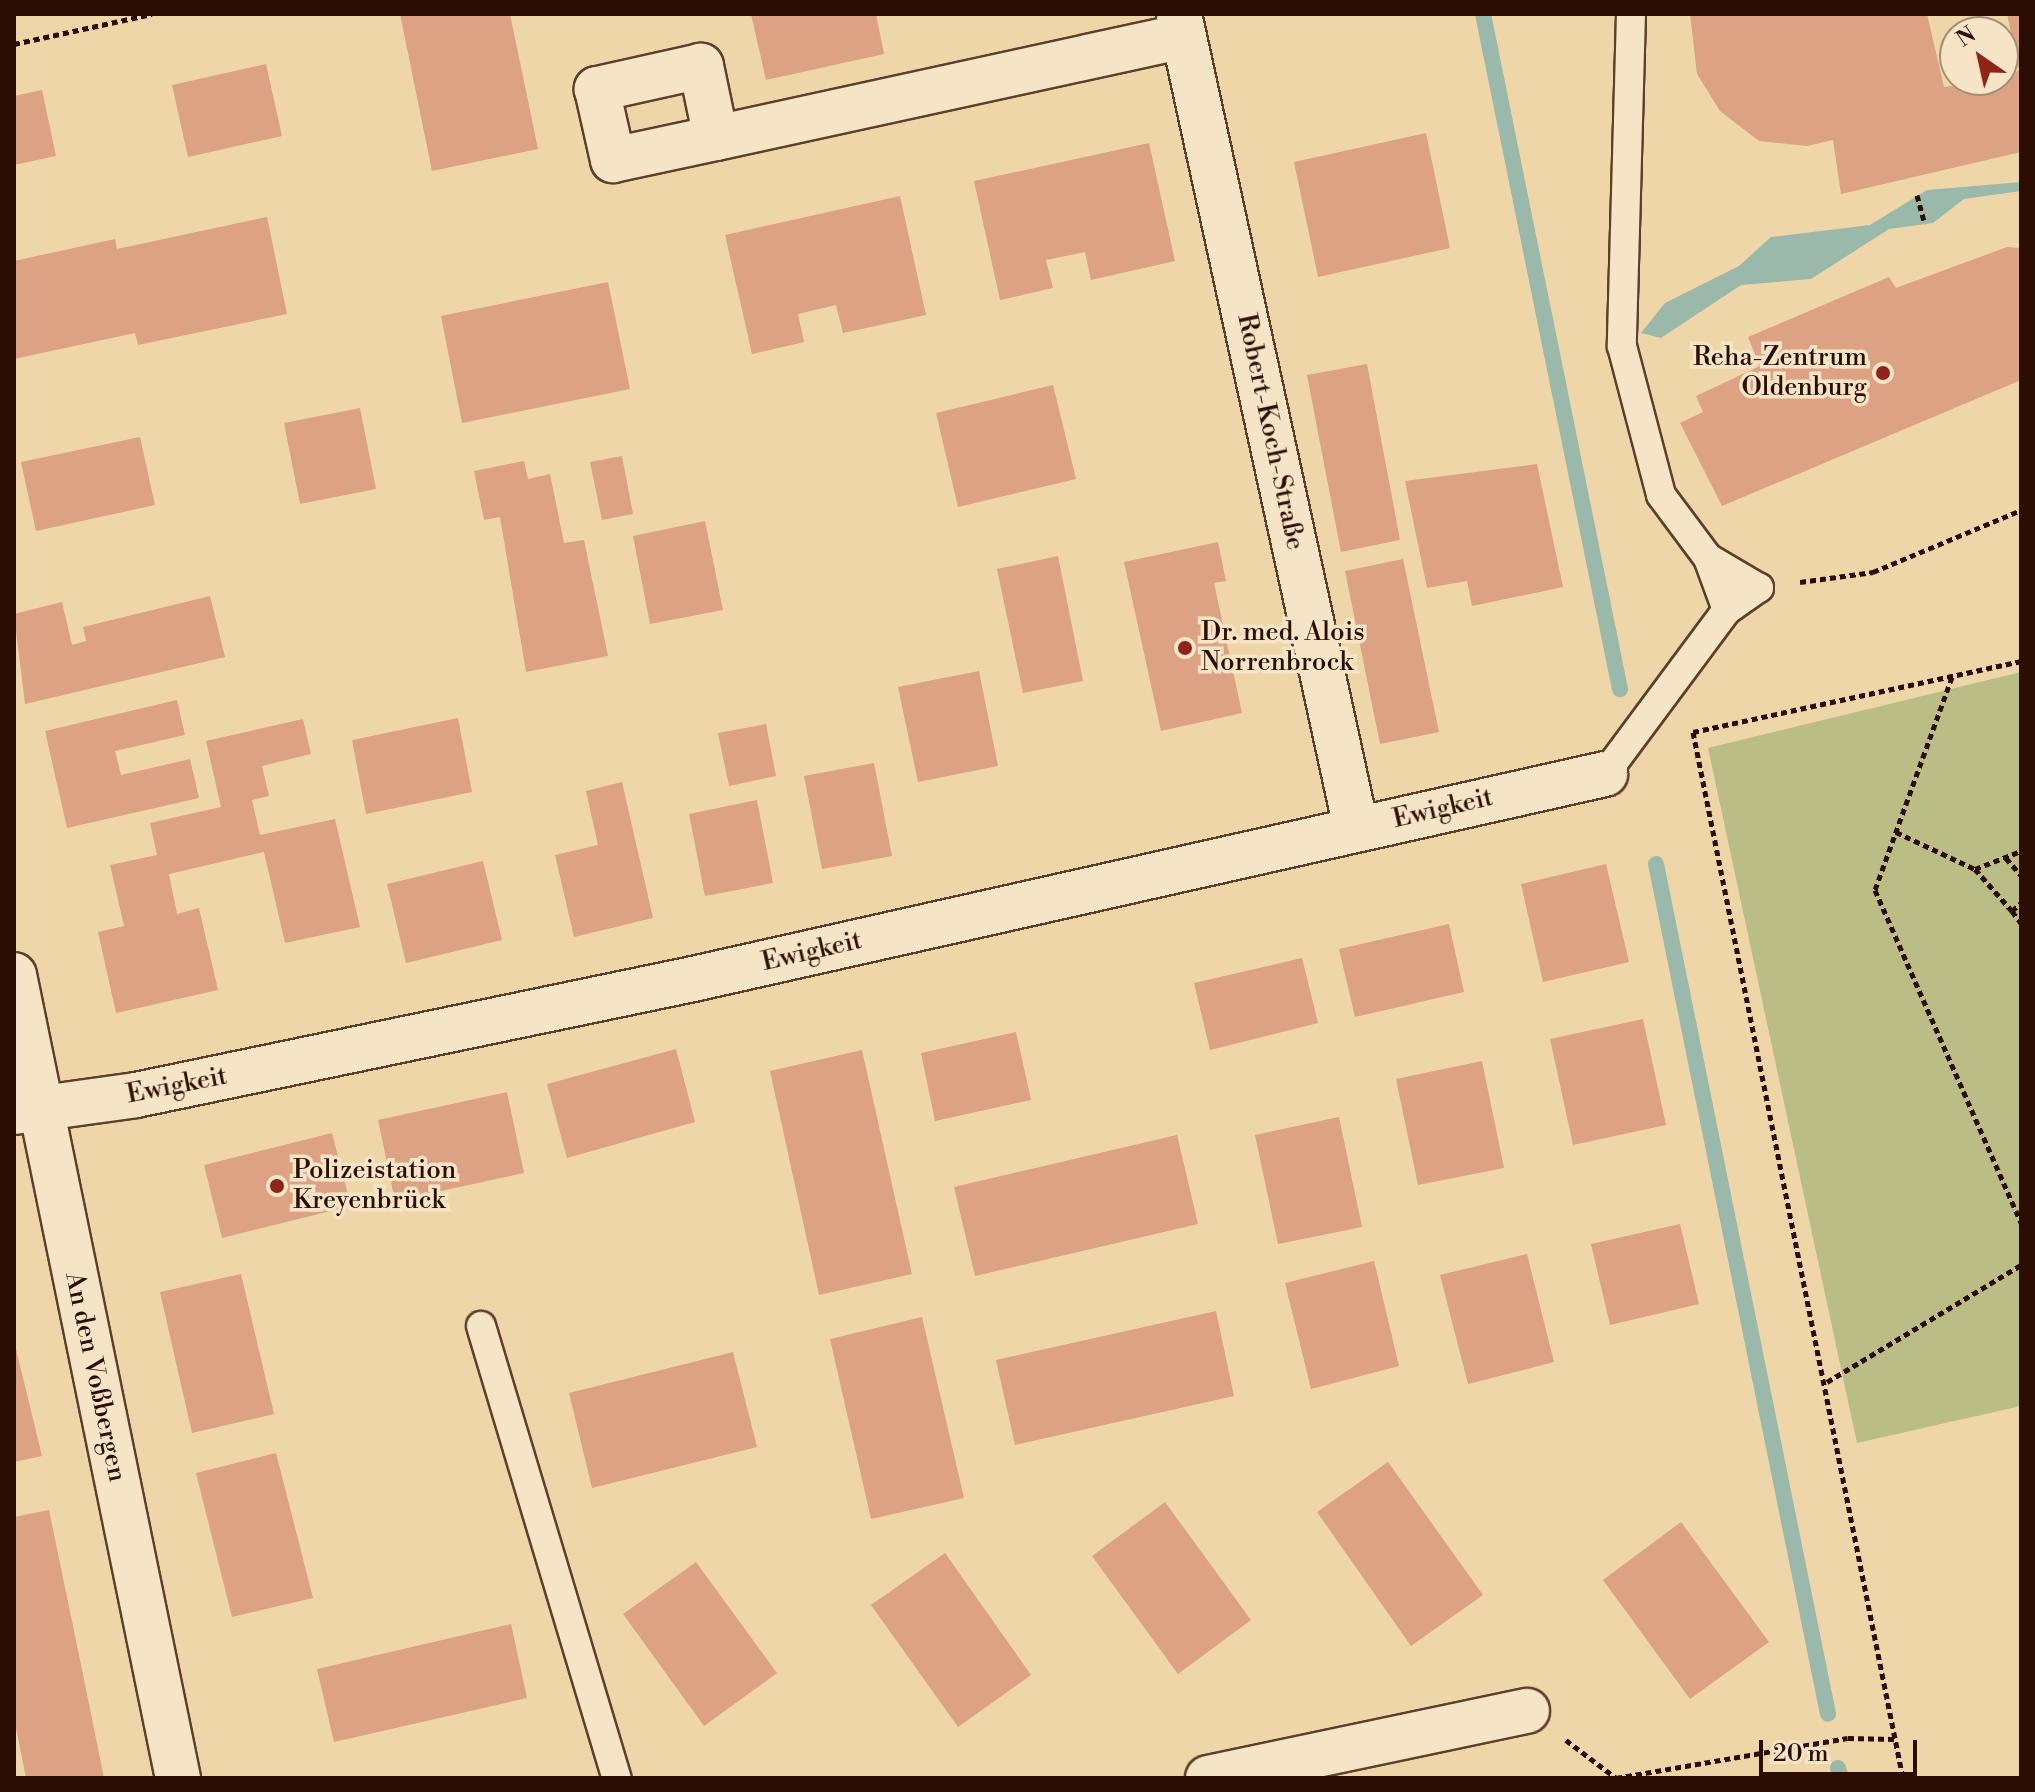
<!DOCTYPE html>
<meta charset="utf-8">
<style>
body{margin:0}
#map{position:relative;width:2035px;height:1792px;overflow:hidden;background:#efd6a8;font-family:"Libre Bodoni",serif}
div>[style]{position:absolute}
.green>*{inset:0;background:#bbbd86}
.water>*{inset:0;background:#9ab9aa}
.stream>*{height:16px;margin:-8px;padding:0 8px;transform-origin:8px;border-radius:8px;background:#9ab9aa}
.building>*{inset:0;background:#dda184}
.path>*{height:5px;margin-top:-2.5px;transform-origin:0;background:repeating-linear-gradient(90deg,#2c0d03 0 6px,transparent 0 10px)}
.roads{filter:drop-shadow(2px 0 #5d3f2c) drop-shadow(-2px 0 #5d3f2c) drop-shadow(0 2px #5d3f2c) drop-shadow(0 -2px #5d3f2c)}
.service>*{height:28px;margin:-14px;padding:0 14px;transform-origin:14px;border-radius:14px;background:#f5e4c6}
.minor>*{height:44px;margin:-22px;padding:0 22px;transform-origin:22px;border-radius:22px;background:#f5e4c6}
.dots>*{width:22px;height:22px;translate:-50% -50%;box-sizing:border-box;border:4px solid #f5e4c6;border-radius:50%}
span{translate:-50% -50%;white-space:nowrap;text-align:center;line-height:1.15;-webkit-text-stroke:7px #f5e4c6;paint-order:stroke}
.poi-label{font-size:26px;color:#2c0d03}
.right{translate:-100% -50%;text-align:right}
.left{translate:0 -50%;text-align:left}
.street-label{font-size:26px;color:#2c0d03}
.frame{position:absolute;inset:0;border:16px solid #2c0d03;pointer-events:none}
.north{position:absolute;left:1939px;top:16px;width:80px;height:80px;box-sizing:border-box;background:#f5e4c6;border:2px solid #a58e78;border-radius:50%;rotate:326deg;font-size:22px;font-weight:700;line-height:32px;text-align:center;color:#2c0d03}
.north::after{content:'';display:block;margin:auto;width:28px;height:36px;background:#8f2418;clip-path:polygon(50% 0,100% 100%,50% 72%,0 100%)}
.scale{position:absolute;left:1759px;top:1740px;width:158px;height:36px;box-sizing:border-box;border:4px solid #2c0d03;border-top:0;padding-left:10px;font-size:24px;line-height:28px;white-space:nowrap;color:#2c0d03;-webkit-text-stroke:6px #f5e4c6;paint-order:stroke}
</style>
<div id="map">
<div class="green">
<div style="clip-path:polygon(2021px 672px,2021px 1406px,1857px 1443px,1708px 748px)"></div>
</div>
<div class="water">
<div style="clip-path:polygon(2021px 182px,2021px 191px,1964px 199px,1933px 223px,1889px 229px,1811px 279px,1741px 285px,1661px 338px,1641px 333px,1665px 303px,1739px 266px,1771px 237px,1870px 225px,1927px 190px)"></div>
</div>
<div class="stream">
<div style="left:1483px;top:14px;width:689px;rotate:78.53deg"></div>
<div style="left:1656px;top:864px;width:867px;rotate:78.56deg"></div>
<div style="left:1838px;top:1768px;width:10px;rotate:73deg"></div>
</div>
<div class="building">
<div style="clip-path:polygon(400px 14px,510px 14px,538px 149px,432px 171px)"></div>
<div style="clip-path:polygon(751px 14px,876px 14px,884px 54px,766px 80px)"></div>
<div style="clip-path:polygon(1690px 14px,1927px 14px,1944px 87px,2003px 80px,2019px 70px,2007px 14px,2021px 14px,2021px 152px,1841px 194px,1833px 140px,1807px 146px,1759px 141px,1720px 111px,1697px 74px)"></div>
<div style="clip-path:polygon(266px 64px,282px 136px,188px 157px,172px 85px)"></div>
<div style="clip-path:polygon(42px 90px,56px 156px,14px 165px,14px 96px)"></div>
<div style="clip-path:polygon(1426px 133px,1450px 248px,1318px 277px,1294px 162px)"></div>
<div style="clip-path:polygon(1149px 143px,1175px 261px,1091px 280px,1085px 252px,1046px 260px,1053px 288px,1000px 300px,974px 181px)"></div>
<div style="clip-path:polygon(900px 196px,926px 315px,843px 333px,836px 305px,798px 314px,804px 342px,752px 354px,725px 235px)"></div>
<div style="clip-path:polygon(267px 217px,287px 314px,138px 345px,135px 333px,14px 359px,14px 261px,115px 239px,117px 249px)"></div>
<div style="clip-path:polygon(2007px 247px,2021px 248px,2021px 380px,1722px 506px,1680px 423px,1703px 412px,1696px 396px,1760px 366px,1748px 337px,1889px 277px,1896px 288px)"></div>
<div style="clip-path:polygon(608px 282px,630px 389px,462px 423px,441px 316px)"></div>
<div style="clip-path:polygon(1367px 364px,1400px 540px,1341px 552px,1307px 375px)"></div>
<div style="clip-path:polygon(1053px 385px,1076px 479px,958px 507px,936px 413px)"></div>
<div style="clip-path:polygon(360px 408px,376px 489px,300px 504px,284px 423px)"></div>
<div style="clip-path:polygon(140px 437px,155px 505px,36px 531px,21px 462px)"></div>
<div style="clip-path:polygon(622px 456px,633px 514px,602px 520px,590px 462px)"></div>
<div style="clip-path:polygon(524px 461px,528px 479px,550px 474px,564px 543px,584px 540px,608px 656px,526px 672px,500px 517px,484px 520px,474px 471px)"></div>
<div style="clip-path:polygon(1537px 464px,1563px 587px,1472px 606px,1467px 581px,1427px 588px,1405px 481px)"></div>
<div style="clip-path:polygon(705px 521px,723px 610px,650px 624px,633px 536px)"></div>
<div style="clip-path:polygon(1218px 542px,1226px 581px,1214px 583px,1242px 713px,1161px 731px,1124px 562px)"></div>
<div style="clip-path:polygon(1058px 556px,1083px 681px,1023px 693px,997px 569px)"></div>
<div style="clip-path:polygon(1403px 559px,1439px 732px,1380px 744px,1345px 571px)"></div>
<div style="clip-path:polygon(210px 596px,225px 657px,25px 704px,14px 614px,62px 602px,72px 645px,86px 641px,83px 627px)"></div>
<div style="clip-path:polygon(979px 671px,998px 766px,918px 782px,898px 687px)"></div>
<div style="clip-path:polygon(177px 700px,185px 735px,115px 751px,121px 775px,190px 759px,199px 798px,67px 828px,45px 731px)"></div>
<div style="clip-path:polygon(458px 718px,472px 792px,366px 814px,352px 740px)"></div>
<div style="clip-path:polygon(303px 719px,311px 754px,262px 766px,269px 796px,252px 800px,260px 835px,335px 819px,360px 927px,285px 943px,264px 852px,169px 874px,177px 914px,199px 908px,218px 990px,116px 1013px,98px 932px,124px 926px,110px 865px,157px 855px,150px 823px,221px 807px,206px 741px)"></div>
<div style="clip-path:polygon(766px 724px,776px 776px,729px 786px,718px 733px)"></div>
<div style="clip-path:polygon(874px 763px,892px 856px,822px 869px,804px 776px)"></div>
<div style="clip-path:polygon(622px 782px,653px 918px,574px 937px,555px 855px,598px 845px,586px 791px)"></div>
<div style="clip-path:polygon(757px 800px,773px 883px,705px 896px,689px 814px)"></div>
<div style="clip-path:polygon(483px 861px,502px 940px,406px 963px,387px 884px)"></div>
<div style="clip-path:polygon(1606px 864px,1629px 962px,1543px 982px,1521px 884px)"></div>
<div style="clip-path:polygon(1449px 924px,1464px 992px,1355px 1017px,1339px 949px)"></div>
<div style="clip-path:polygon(1302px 958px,1318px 1023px,1210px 1050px,1194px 983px)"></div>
<div style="clip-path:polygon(1643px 1019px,1666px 1125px,1573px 1145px,1550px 1039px)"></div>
<div style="clip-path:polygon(1016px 1032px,1031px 1100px,935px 1121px,921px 1053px)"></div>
<div style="clip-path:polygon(676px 1049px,695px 1122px,567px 1158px,547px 1084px)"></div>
<div style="clip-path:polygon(862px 1050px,912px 1274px,819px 1295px,770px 1071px)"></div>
<div style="clip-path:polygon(1482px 1061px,1504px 1168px,1418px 1185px,1396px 1079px)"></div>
<div style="clip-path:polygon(507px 1092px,524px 1173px,395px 1201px,378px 1120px)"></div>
<div style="clip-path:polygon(1339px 1117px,1362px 1227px,1278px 1244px,1255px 1135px)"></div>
<div style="clip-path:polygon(332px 1133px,351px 1206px,222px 1238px,204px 1165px)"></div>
<div style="clip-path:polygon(1177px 1135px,1198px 1224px,975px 1276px,954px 1187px)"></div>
<div style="clip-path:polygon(1680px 1224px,1699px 1304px,1610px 1325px,1591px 1244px)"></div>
<div style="clip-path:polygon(1527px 1254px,1554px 1362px,1468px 1384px,1440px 1275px)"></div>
<div style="clip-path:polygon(1374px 1261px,1399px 1366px,1311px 1389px,1285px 1283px)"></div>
<div style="clip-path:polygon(241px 1274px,274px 1414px,192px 1433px,160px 1292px)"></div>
<div style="clip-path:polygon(1216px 1311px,1234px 1396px,1015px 1445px,996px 1360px)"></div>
<div style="clip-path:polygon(922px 1317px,964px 1498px,871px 1519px,830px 1339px)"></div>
<div style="clip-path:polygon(14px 1341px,42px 1456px,14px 1462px)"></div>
<div style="clip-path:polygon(733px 1352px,757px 1447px,592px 1488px,569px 1393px)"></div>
<div style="clip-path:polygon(276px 1453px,313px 1598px,232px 1617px,196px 1473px)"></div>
<div style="clip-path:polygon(1388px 1462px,1483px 1595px,1411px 1646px,1317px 1512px)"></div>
<div style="clip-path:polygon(1165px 1502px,1251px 1620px,1178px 1674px,1092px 1556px)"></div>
<div style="clip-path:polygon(49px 1510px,86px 1689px,104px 1778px,26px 1778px,14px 1718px,14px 1517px)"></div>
<div style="clip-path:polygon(1681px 1522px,1769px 1642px,1690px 1699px,1603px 1580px)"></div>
<div style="clip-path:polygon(945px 1553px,1031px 1675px,958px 1727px,871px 1605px)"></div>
<div style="clip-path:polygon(696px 1562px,777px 1673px,704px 1726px,623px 1614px)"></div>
<div style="clip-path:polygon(511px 1624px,527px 1698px,334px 1742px,317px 1669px)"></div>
</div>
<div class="path">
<div style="left:14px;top:44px;width:141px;rotate:-12.3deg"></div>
<div style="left:1917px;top:195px;width:30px;rotate:75deg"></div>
<div style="left:1800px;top:582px;width:74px;rotate:-7.8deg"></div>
<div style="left:1873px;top:572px;width:160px;rotate:-22.7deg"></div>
<div style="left:1952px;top:677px;width:226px;rotate:109.9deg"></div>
<div style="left:1875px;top:890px;width:364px;rotate:66.3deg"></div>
<div style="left:1693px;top:732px;width:1067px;rotate:78.65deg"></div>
<div style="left:1693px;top:732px;width:336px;rotate:-12.2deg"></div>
<div style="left:1896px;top:832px;width:87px;rotate:25.1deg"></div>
<div style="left:1975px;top:869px;width:49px;rotate:-21.4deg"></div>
<div style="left:2006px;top:858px;width:23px;rotate:49deg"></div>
<div style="left:1975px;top:869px;width:56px;rotate:48.6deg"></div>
<div style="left:2012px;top:911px;width:12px;rotate:-42deg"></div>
<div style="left:2012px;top:911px;width:15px;rotate:53deg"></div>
<div style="left:1827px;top:1382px;width:227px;rotate:-31.1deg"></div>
<div style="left:1566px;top:1740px;width:63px;rotate:37.2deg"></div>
<div style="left:1616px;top:1778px;width:235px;rotate:-9.8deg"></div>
<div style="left:1848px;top:1738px;width:46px;rotate:1.2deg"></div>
</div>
<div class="roads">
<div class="service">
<div style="left:1631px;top:14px;width:332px;rotate:91.6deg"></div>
<div style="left:1622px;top:346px;width:154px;rotate:75.3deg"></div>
<div style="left:1661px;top:495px;width:79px;rotate:53.3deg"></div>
<div style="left:1605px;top:774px;width:204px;rotate:-53.4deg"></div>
<div style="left:1727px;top:610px;width:39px;rotate:-35deg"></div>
<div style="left:1759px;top:588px;width:59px;rotate:-149.5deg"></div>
<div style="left:1708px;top:558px;width:55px;rotate:69.9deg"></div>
<div style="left:481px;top:1326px;width:472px;rotate:73.3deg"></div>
</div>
<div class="minor">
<div style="left:1179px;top:14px;width:833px;rotate:77.73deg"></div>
<div style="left:716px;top:138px;width:74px;rotate:-101.8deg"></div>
<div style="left:701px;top:66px;width:107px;rotate:167.5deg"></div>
<div style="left:597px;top:89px;width:73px;rotate:77.3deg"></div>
<div style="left:613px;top:160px;width:105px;rotate:-12.1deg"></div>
<div style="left:716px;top:138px;width:478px;rotate:-12.3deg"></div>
<div style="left:14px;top:975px;width:820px;rotate:78.46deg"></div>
<div style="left:14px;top:1112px;width:123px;rotate:-7.9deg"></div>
<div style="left:136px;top:1095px;width:569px;rotate:-11.76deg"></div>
<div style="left:693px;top:979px;width:935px;rotate:-12.67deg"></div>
<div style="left:1208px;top:1778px;width:326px;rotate:-11.9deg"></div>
</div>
</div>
<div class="dots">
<div style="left:1883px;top:373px;background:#8f2418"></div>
<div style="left:1185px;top:648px;background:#8f2418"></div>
<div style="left:277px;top:1186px;background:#8f2418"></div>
</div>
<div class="poi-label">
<span class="right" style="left:1867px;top:373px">Reha-Zentrum<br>Oldenburg</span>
<span class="left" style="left:1201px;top:648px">Dr. med. Alois<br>Norrenbrock</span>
<span class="left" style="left:293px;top:1186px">Polizeistation<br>Kreyenbrück</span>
</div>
<div class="street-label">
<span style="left:1270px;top:432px;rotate:78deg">Robert-Koch-Straße</span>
<span style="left:1443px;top:809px;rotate:-13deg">Ewigkeit</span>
<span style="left:812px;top:952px;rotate:-13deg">Ewigkeit</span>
<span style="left:177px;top:1086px;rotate:-11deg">Ewigkeit</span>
<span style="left:95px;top:1377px;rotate:78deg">An den Voßbergen</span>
</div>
<div class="frame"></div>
<div class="north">N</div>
<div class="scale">20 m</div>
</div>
